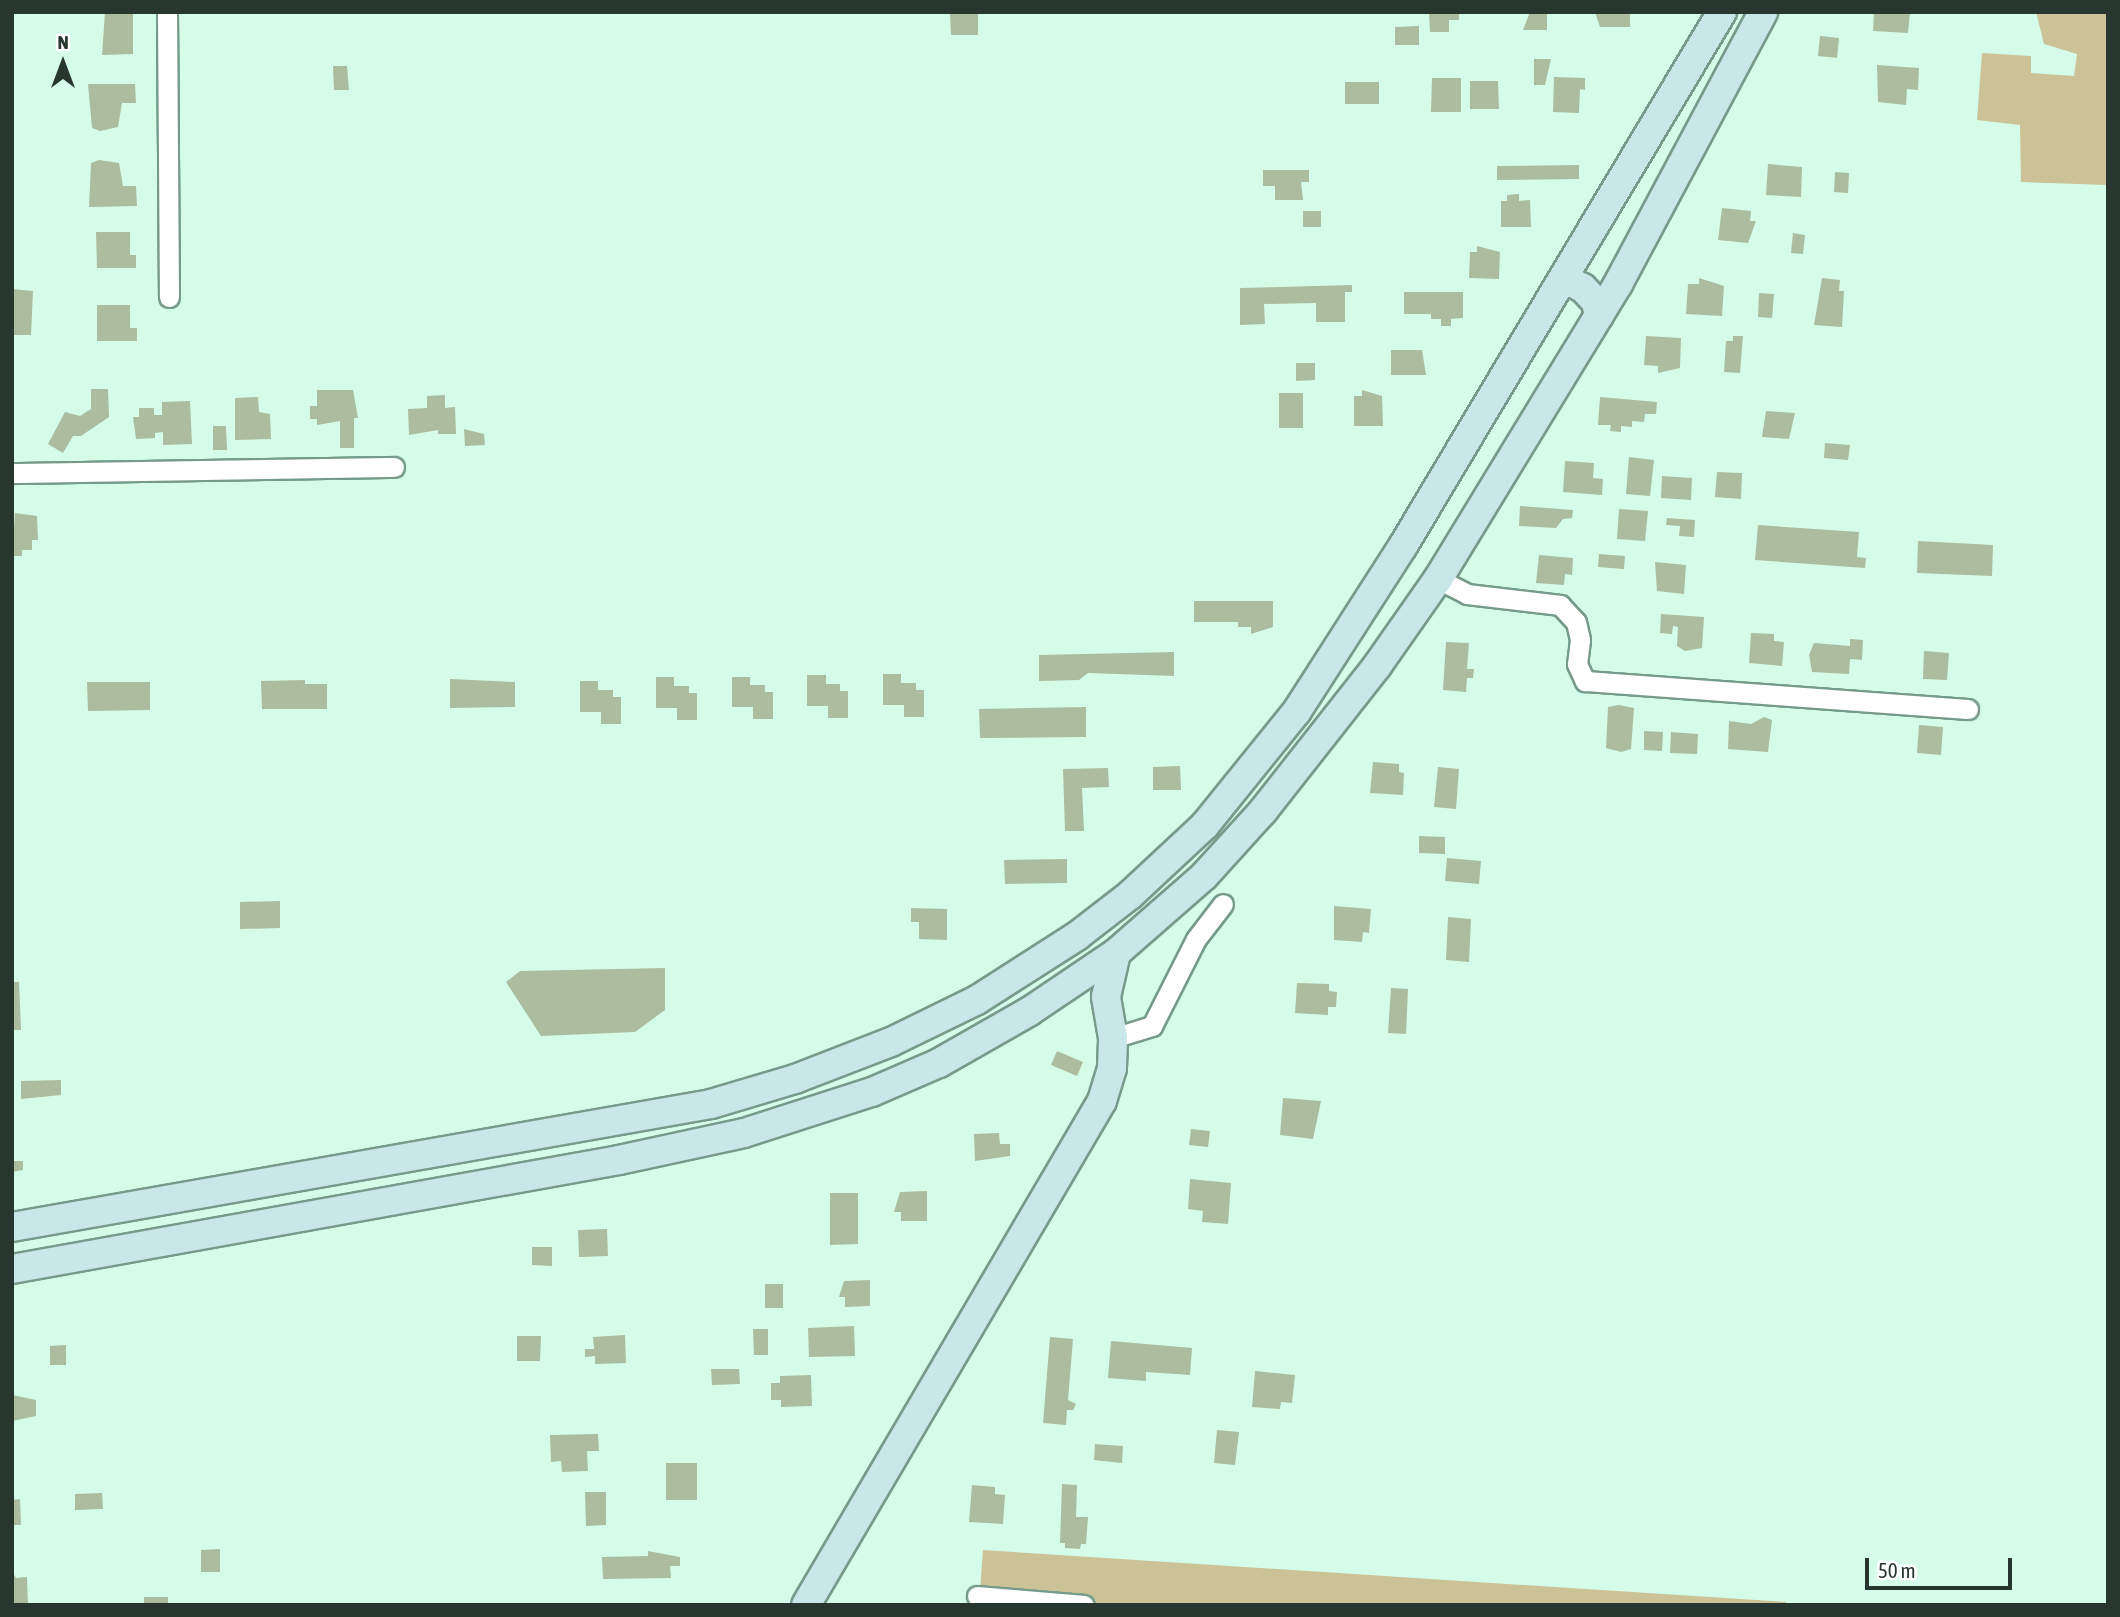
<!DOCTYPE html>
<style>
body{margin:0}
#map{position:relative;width:2120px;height:1617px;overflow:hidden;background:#d4fce9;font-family:"Asap Condensed",sans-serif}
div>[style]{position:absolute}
.green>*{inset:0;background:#cbc397}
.building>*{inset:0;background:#abbd9e}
.roads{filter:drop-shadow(2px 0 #769b8a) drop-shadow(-2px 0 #769b8a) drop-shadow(0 2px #769b8a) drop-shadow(0 -2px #769b8a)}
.street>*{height:19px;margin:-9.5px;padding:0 9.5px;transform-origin:9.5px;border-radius:9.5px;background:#fff}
.secondary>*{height:28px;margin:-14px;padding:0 14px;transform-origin:14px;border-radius:14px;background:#c9e7e8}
span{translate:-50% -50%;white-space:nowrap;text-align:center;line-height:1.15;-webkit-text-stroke:5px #fff;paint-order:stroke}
.frame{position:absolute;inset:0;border:14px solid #27362f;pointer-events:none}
.north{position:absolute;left:28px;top:28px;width:70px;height:70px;-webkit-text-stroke:5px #fff;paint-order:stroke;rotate:0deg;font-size:19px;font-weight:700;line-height:28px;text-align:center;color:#27362f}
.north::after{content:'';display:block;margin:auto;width:24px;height:32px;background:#27362f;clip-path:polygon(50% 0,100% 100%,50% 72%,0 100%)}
.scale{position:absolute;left:1865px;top:1558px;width:147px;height:32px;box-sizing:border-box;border:4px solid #27362f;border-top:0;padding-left:9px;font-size:21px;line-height:24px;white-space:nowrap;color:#27362f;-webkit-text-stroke:5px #fff;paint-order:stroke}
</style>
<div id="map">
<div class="green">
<div style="clip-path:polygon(2036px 12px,2108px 12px,2108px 185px,2021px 182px,2020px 125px,1977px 120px,1982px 53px,2031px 56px,2031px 73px,2074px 76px,2077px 54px,2044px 44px)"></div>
<div style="clip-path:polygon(983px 1550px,1786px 1602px,1786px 1605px,979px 1605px)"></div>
</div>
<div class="building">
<div style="clip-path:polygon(105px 12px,133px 14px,133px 54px,102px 55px)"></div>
<div style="clip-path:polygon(950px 12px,978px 12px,978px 35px,951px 35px)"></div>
<div style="clip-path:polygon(1429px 12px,1459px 12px,1459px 20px,1449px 20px,1449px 32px,1430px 32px)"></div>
<div style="clip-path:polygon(1530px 12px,1547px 12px,1547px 30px,1523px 30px)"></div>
<div style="clip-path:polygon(1595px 12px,1630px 12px,1630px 27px,1600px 27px)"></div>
<div style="clip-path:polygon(1874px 12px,1910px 12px,1908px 33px,1873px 31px)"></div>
<div style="clip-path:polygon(1419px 26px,1419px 45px,1395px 45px,1395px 27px)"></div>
<div style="clip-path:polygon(1820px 36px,1839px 38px,1837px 58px,1818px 56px)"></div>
<div style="clip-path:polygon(1534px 59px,1551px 59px,1545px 85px,1534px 85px)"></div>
<div style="clip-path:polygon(1877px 65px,1919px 68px,1918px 90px,1907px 89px,1906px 105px,1878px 102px)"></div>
<div style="clip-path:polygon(333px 66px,347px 66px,349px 90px,334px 90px)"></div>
<div style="clip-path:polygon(1554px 77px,1585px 78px,1585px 90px,1580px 89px,1579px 113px,1553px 112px)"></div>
<div style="clip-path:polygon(1432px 78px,1461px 78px,1461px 112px,1431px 112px)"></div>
<div style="clip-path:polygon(1470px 81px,1498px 81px,1499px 109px,1470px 109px)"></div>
<div style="clip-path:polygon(1345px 82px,1379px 82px,1379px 104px,1345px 104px)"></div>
<div style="clip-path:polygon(88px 84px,135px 84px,136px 103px,122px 103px,118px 127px,100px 131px,92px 128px)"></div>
<div style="clip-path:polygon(99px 160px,119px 163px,123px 186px,136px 186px,137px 206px,89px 207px,91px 163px)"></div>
<div style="clip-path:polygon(1768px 164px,1802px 167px,1801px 197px,1766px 195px)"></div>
<div style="clip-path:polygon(1579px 165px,1579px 179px,1497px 180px,1497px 166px)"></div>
<div style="clip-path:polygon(1263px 170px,1309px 170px,1309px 182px,1301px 182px,1303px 200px,1275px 200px,1275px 186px,1263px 186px)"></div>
<div style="clip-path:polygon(1835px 172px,1849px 173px,1848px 193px,1834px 192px)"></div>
<div style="clip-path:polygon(1519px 194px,1519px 201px,1530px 200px,1531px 227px,1501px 227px,1501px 201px,1507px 201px,1507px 195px)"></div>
<div style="clip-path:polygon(1722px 208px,1751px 211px,1750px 221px,1756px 221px,1748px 243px,1718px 240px)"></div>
<div style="clip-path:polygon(1303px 211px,1321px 211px,1321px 227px,1303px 227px)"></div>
<div style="clip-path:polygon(96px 232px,130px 232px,130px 255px,136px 255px,136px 268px,97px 268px)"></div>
<div style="clip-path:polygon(1793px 233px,1805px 235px,1803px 254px,1791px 253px)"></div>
<div style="clip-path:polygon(1477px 246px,1500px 252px,1499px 279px,1469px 278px,1470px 252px,1477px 252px)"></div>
<div style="clip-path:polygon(1699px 278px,1724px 286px,1722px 316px,1686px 314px,1688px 284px,1699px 284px)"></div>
<div style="clip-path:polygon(1822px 278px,1840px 280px,1839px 291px,1844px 291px,1842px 327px,1814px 325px)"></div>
<div style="clip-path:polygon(1352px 285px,1352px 292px,1345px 292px,1345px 322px,1316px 322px,1316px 303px,1264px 304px,1265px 324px,1240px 325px,1240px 288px)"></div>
<div style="clip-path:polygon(12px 289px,33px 291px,31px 335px,12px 335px)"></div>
<div style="clip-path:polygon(1404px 292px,1463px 292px,1463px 318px,1451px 319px,1451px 326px,1441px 326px,1441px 319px,1431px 319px,1431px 314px,1404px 314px)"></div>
<div style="clip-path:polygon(1759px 293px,1774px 294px,1772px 318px,1758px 317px)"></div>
<div style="clip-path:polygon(97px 305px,130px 305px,130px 328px,137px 328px,137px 341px,97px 341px)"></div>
<div style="clip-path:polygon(1646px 336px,1681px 338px,1680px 368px,1658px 373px,1658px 366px,1644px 365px)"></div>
<div style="clip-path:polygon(1733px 336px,1743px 336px,1740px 373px,1724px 372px,1726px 341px,1733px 341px)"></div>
<div style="clip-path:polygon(1391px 350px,1422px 350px,1426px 375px,1391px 375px)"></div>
<div style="clip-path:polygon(1296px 363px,1315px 363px,1315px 380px,1296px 381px)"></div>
<div style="clip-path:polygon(91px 389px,108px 389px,109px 417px,81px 436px,73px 436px,63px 453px,48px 444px,65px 412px,80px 416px,91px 409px)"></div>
<div style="clip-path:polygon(317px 390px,353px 390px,358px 418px,354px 418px,354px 448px,340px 448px,340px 421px,317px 425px,317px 419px,310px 419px,310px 406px,317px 406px)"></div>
<div style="clip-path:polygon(1362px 390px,1382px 396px,1383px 426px,1354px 426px,1354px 396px,1362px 396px)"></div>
<div style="clip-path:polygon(1279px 393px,1303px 393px,1303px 428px,1279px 428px)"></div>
<div style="clip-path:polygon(445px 395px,445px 408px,455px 407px,456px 434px,438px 434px,438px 430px,409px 435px,408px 409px,427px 408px,427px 396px)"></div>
<div style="clip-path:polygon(258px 397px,259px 412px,270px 414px,271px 439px,235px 440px,235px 398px)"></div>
<div style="clip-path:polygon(1600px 397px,1657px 402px,1656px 414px,1645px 414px,1644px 422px,1632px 421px,1632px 427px,1621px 426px,1621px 432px,1610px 431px,1611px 425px,1598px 425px)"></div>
<div style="clip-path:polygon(190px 401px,192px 444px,163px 445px,163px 432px,155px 433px,155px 438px,136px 439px,133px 417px,139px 417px,139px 408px,154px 408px,154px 415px,162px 415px,162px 402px)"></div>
<div style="clip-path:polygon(1766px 411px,1795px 413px,1789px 439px,1762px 437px)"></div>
<div style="clip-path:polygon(213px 426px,226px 426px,227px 450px,213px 450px)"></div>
<div style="clip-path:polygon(464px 429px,484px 434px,485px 445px,465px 446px)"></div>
<div style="clip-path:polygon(1825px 443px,1850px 445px,1848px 460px,1824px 458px)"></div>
<div style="clip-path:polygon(1629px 457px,1654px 460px,1650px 496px,1626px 494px)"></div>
<div style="clip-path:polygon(1565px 461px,1594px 463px,1593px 478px,1603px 479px,1602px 495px,1563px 492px)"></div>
<div style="clip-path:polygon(1717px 472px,1742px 473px,1741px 499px,1715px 497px)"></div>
<div style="clip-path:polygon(1662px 476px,1692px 478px,1691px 500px,1661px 498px)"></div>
<div style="clip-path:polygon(1520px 506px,1573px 510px,1572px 518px,1563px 519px,1556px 528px,1519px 526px)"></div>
<div style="clip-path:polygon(1619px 509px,1648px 511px,1645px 541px,1617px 539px)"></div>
<div style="clip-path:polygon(15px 513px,37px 516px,38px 540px,32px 540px,32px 550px,22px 550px,22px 556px,12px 556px)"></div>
<div style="clip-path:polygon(1667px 518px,1695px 520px,1694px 537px,1679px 536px,1680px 526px,1666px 525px)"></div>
<div style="clip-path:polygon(1758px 525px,1859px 532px,1857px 557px,1866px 558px,1865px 568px,1755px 560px)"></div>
<div style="clip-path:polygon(1918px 541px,1993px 545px,1992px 576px,1917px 573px)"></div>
<div style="clip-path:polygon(1599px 554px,1625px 556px,1624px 569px,1598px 567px)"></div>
<div style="clip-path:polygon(1539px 555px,1573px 558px,1572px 575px,1565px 574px,1564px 585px,1536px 583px)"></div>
<div style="clip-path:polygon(1655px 562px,1686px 565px,1684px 594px,1657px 591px)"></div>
<div style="clip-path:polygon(1194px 601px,1273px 601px,1273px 627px,1251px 634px,1251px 627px,1238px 627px,1238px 622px,1194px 622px)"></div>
<div style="clip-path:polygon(1661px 614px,1704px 617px,1702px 648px,1685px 651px,1677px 646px,1678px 627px,1673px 626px,1672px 634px,1660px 633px)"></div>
<div style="clip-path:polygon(1751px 633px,1774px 634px,1774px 641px,1784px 642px,1782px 666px,1749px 663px)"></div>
<div style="clip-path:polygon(1850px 639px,1863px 640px,1862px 660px,1850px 659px,1849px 674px,1812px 672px,1809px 655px,1814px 643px,1850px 646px)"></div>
<div style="clip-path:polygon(1446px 642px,1469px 643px,1467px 669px,1474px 669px,1473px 678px,1467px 678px,1466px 692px,1443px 690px)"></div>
<div style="clip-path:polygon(1924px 651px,1949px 653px,1947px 680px,1923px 679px)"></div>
<div style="clip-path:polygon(1174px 652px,1174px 676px,1088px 673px,1079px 680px,1039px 681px,1039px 655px)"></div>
<div style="clip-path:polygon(883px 674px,901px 674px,901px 683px,916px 683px,916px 690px,924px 690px,924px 717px,904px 717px,904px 705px,883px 705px)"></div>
<div style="clip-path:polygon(807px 675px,826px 675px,826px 684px,840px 684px,840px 691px,848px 691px,848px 718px,828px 718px,828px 706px,807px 706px)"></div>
<div style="clip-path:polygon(656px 677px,674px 677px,674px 686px,689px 686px,689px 693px,697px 693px,697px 720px,677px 720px,677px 708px,656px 708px)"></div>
<div style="clip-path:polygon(732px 677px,750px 677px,750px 685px,765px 685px,765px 692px,773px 692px,773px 719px,753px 719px,753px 707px,732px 707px)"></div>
<div style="clip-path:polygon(450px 679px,515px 682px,515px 707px,450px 708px)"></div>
<div style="clip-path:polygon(305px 680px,305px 684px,327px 684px,327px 709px,262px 709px,261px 681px)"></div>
<div style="clip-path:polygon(580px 681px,598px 681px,598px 690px,613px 690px,613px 697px,621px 697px,621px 724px,601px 724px,601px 712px,580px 712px)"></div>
<div style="clip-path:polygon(87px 682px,150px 682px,150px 710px,88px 711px)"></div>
<div style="clip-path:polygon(1619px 705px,1634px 708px,1631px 749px,1621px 752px,1606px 748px,1608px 707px)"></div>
<div style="clip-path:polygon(1086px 707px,1086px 737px,980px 738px,979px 709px)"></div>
<div style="clip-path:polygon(1764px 717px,1772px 720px,1768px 752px,1728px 749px,1729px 721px,1751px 724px)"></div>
<div style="clip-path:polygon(1919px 725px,1943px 727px,1941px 755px,1917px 753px)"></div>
<div style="clip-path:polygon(1644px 731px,1663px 732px,1662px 751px,1644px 750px)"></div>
<div style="clip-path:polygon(1671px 732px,1698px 734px,1697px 754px,1670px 753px)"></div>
<div style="clip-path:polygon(1373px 762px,1399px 764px,1399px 772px,1404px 773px,1403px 795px,1370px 793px)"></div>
<div style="clip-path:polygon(1180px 766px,1181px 790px,1153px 790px,1153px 767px)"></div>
<div style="clip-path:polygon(1438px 767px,1459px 769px,1456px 809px,1434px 807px)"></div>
<div style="clip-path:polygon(1108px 768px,1109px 787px,1082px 788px,1084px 831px,1065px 831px,1063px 769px)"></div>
<div style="clip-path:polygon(1419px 836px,1445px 837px,1445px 854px,1419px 853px)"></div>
<div style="clip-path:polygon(1447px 858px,1481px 861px,1479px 884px,1445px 881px)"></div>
<div style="clip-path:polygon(1067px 859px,1067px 883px,1005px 884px,1004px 860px)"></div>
<div style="clip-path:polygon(280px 901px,280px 928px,240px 929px,240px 902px)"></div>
<div style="clip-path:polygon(1334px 906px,1371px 909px,1369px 933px,1363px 932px,1362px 942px,1334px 940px)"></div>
<div style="clip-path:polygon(911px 908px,947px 909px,947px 940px,919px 939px,919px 922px,911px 922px)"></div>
<div style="clip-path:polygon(1448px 917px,1471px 919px,1469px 962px,1446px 960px)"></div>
<div style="clip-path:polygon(665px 968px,665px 1010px,635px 1032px,541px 1036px,506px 982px,520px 971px)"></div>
<div style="clip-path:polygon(12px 982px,19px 982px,21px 1030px,12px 1030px)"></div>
<div style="clip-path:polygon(1297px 983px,1329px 984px,1329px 991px,1337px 992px,1336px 1007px,1328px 1007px,1328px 1015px,1295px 1013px)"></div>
<div style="clip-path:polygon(1391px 988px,1408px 989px,1406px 1034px,1388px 1033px)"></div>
<div style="clip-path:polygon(1057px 1051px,1083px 1062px,1077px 1076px,1051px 1065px)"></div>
<div style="clip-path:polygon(61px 1080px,61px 1095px,21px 1099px,21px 1081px)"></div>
<div style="clip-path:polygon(1283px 1098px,1321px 1101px,1313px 1139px,1280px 1135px)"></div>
<div style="clip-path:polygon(1191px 1129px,1210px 1131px,1208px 1147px,1189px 1145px)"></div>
<div style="clip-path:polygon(999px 1133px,1000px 1144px,1010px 1144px,1010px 1156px,975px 1161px,974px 1134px)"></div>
<div style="clip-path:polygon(12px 1161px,23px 1161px,23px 1170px,12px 1172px)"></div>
<div style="clip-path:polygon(1190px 1179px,1231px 1183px,1228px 1224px,1202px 1222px,1203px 1211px,1188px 1209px)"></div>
<div style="clip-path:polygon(927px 1191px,927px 1221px,901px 1221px,901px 1212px,894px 1212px,900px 1192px)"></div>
<div style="clip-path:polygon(830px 1193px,858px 1193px,858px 1244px,830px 1245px)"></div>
<div style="clip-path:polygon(607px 1229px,608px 1256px,579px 1257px,578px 1230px)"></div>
<div style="clip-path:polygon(532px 1247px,552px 1247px,552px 1266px,532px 1265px)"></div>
<div style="clip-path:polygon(870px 1280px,870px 1306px,845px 1307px,845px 1297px,839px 1297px,844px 1281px)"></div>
<div style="clip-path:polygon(765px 1284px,783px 1284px,783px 1308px,765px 1308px)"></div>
<div style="clip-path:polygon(854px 1326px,855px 1356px,809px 1357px,808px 1328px)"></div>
<div style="clip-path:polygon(753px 1329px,768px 1329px,768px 1355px,754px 1355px)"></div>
<div style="clip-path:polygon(625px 1335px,626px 1363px,595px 1364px,595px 1356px,585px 1357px,585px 1349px,594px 1349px,593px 1337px)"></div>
<div style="clip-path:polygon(517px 1336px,541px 1336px,540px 1361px,517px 1361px)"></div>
<div style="clip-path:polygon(1050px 1337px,1073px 1339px,1068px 1400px,1076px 1404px,1073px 1410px,1067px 1410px,1066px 1425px,1043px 1423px)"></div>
<div style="clip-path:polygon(1111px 1341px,1192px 1348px,1190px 1375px,1146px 1372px,1146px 1381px,1108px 1378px)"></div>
<div style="clip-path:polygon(66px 1345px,66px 1365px,50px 1365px,50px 1346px)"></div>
<div style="clip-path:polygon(711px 1369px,739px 1369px,740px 1384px,712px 1385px)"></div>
<div style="clip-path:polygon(1255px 1371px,1295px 1375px,1292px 1403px,1281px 1402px,1280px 1409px,1252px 1407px)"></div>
<div style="clip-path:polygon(811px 1375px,812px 1406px,781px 1407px,781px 1400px,771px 1400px,771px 1383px,780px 1383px,780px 1376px)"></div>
<div style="clip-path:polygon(12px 1395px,36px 1400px,36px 1416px,12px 1421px)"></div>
<div style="clip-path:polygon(1217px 1430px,1239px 1432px,1235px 1465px,1214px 1463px)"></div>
<div style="clip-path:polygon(598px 1434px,599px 1451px,587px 1451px,588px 1471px,562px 1472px,561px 1461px,551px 1462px,550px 1435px)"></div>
<div style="clip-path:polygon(1095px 1444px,1123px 1446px,1122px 1463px,1094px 1460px)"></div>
<div style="clip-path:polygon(666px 1463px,697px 1463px,697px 1500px,666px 1500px)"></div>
<div style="clip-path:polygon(1062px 1484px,1077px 1485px,1076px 1517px,1088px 1517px,1086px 1544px,1081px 1544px,1080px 1549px,1065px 1548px,1065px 1543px,1060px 1543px)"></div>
<div style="clip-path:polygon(972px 1485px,995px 1487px,995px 1494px,1005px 1495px,1003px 1524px,969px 1522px)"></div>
<div style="clip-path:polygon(585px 1492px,606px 1492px,606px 1525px,586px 1526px)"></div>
<div style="clip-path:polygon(102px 1493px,103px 1509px,75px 1510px,75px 1494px)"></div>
<div style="clip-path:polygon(20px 1499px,21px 1525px,12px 1525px,12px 1500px)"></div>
<div style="clip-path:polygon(220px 1549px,220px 1572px,201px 1572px,201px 1550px)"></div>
<div style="clip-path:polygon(648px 1551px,680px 1557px,680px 1566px,670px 1566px,671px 1578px,603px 1579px,602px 1557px,648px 1556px)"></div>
<div style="clip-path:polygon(12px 1571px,16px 1578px,27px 1577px,28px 1605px,12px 1605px)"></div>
<div style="clip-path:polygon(144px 1597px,168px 1597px,168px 1605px,144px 1605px)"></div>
</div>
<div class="roads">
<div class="street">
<div style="left:167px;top:12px;width:285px;rotate:89.6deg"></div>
<div style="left:12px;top:473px;width:382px;rotate:-0.9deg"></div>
<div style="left:1438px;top:579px;width:33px;rotate:27deg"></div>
<div style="left:1467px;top:594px;width:94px;rotate:6.7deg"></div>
<div style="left:1560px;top:605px;width:23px;rotate:47deg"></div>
<div style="left:1576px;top:622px;width:18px;rotate:77deg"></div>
<div style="left:1580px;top:640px;width:24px;rotate:97deg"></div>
<div style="left:1577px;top:664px;width:19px;rotate:65deg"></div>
<div style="left:1585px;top:681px;width:384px;rotate:4.2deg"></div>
<div style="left:1113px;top:1038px;width:41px;rotate:-17.1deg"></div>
<div style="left:1152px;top:1026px;width:97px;rotate:-63.2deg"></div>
<div style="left:1196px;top:939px;width:44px;rotate:-52.4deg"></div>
<div style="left:977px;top:1596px;width:107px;rotate:4.8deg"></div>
</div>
<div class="secondary">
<div style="left:1559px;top:285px;width:12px;rotate:-14deg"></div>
<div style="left:1571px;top:282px;width:13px;rotate:27deg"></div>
<div style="left:1583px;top:288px;width:19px;rotate:47deg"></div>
<div style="left:1596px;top:302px;width:14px;rotate:78deg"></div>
<div style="left:12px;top:1227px;width:710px;rotate:-9.98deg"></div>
<div style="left:711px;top:1104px;width:88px;rotate:-16.6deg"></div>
<div style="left:795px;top:1079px;width:103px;rotate:-21.1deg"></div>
<div style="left:891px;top:1042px;width:96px;rotate:-26deg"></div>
<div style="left:977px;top:1000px;width:119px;rotate:-32.6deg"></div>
<div style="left:1077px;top:936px;width:67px;rotate:-37.7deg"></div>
<div style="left:1130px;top:895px;width:103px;rotate:-43deg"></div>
<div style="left:1205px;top:825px;width:146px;rotate:-51.1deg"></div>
<div style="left:1297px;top:711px;width:196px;rotate:-57.3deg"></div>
<div style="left:1403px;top:546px;width:622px;rotate:-59.15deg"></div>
<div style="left:12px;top:1269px;width:617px;rotate:-10.18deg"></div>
<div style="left:619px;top:1160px;width:128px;rotate:-12.2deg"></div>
<div style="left:744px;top:1133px;width:134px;rotate:-17.8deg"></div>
<div style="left:872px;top:1092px;width:73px;rotate:-23.4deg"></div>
<div style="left:939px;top:1063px;width:105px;rotate:-29.7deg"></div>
<div style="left:1030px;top:1011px;width:104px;rotate:-34deg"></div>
<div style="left:1116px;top:953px;width:117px;rotate:-41.2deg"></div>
<div style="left:1204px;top:876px;width:88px;rotate:-47.8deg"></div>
<div style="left:1263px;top:811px;width:184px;rotate:-51.8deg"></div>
<div style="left:1377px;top:666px;width:106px;rotate:-55deg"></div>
<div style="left:1438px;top:579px;width:346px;rotate:-58.6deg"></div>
<div style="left:1618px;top:284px;width:308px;rotate:-61.9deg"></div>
<div style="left:806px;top:1605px;width:584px;rotate:-59.57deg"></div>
<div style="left:1102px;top:1101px;width:34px;rotate:-73deg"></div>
<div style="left:1112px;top:1068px;width:30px;rotate:-88deg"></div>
<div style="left:1113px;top:1038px;width:42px;rotate:-99.7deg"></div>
<div style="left:1106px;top:997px;width:45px;rotate:-77.2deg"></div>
</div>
</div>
<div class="frame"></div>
<div class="north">N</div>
<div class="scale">50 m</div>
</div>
